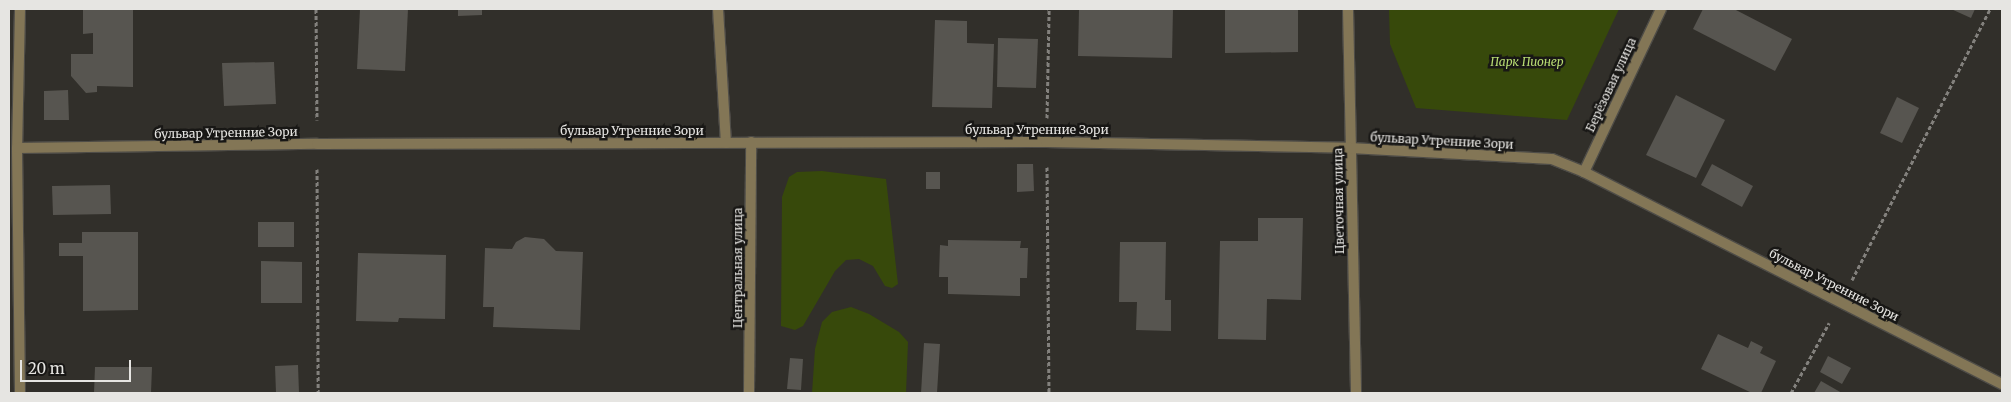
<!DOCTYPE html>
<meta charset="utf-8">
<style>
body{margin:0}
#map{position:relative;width:2011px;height:402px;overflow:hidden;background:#312f2a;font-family:Merriweather,serif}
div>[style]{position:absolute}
.green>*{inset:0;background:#37490b}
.building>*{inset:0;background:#575550}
.path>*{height:3px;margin-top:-1.5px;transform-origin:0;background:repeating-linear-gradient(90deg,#83817d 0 4px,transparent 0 6.5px)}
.roads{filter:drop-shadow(1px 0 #4e4c47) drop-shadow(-1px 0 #4e4c47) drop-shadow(0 1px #4e4c47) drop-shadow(0 -1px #4e4c47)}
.minor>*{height:10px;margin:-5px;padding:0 5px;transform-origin:5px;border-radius:5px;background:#837656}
span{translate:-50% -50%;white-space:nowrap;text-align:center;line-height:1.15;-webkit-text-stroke:5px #181715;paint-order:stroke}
.park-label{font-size:12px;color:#b7db72;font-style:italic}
.street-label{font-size:12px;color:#e6e5e2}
.frame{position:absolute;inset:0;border:10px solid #e6e5e2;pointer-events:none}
.scale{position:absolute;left:20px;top:360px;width:111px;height:22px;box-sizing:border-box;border:2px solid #e6e5e2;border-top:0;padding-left:6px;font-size:15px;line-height:18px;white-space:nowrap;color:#e6e5e2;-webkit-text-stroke:4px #181715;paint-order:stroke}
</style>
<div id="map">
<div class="green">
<div style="clip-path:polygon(1389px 9px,1619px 9px,1567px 120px,1416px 108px,1390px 44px)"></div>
<div style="clip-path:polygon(822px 171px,886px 179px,898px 284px,892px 288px,885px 286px,873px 266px,859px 259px,846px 260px,835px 271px,803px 326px,795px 330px,781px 326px,782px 197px,789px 177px,797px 172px)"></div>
<div style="clip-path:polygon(851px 307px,869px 314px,899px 332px,908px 342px,906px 393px,812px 393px,815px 349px,822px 322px,832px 312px)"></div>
</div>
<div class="building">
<div style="clip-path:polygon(83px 9px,133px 9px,133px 87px,97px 86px,97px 92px,86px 93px,71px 76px,71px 54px,93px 54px,93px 33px,83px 34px)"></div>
<div style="clip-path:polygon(360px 9px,408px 9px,405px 71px,357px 69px)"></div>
<div style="clip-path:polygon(458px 9px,482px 9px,482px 15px,458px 16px)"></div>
<div style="clip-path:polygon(1079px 9px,1173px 9px,1172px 58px,1078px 56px)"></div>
<div style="clip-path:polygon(1225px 9px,1298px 9px,1298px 52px,1225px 53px)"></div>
<div style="clip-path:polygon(1703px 9px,1734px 9px,1792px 39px,1775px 71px,1693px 29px)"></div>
<div style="clip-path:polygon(1951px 9px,1975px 9px,1971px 18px)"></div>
<div style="clip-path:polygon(935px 20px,967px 21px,967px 43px,994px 44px,992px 108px,932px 107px)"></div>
<div style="clip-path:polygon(998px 38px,1038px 39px,1036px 88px,997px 87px)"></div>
<div style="clip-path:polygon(274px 62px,276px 104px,224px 106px,222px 63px)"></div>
<div style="clip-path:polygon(68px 90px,69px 120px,44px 120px,44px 91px)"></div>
<div style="clip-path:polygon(1676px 95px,1725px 120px,1696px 178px,1646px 155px)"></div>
<div style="clip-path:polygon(1897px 97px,1919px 108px,1902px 143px,1880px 133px)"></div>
<div style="clip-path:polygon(1017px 164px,1033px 164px,1034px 191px,1017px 192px)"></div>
<div style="clip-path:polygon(1712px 164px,1753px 186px,1742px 207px,1701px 185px)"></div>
<div style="clip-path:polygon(926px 172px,940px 172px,940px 189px,926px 189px)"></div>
<div style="clip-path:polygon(110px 185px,111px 214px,53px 215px,52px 186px)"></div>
<div style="clip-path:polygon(1258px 218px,1303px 218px,1301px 300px,1267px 299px,1266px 340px,1218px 339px,1220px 241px,1258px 241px)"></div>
<div style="clip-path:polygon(258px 222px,294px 222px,294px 247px,258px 247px)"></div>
<div style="clip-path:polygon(82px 232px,138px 232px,138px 310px,83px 311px,83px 256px,59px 256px,59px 243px,82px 243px)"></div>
<div style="clip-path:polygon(525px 237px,544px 239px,556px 251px,583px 252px,580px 330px,493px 327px,494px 307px,483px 307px,485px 248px,512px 249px,516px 242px)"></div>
<div style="clip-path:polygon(948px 240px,1021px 241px,1020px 248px,1028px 248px,1027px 278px,1020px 278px,1020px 296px,948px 294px,948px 277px,939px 277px,940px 245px,948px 246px)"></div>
<div style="clip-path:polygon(1120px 242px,1166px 242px,1165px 300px,1171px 300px,1171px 331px,1136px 330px,1137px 302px,1119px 302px)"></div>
<div style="clip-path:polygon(358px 253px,446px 255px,445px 319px,399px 318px,398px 322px,356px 321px)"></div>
<div style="clip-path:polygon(261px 261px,302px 262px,302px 303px,261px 303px)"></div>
<div style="clip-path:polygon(1718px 334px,1748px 348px,1751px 341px,1763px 347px,1760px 353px,1776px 361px,1761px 393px,1752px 393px,1701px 369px)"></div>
<div style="clip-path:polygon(924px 343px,940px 344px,937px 393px,921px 393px)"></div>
<div style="clip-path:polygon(1828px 356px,1851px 368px,1842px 384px,1820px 372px)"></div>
<div style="clip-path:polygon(790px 358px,803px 359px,801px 390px,787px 389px)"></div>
<div style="clip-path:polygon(298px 365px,299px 393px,276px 393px,275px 366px)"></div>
<div style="clip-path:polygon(95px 367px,152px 367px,151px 393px,94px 393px)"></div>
<div style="clip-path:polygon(1821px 381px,1842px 393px,1814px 393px)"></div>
</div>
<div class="path">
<div style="left:316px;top:9px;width:111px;rotate:89.5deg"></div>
<div style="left:1047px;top:118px;width:109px;rotate:-88.9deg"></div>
<div style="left:1047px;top:167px;width:226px;rotate:89.5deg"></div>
<div style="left:317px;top:169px;width:224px;rotate:89.7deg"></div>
<div style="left:1852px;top:280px;width:304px;rotate:-63deg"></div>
<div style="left:1791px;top:393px;width:80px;rotate:-61.5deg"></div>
</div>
<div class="roads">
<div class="minor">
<div style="left:20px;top:9px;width:139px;rotate:91.2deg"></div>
<div style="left:17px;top:148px;width:245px;rotate:89.3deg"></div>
<div style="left:718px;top:9px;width:134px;rotate:86.6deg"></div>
<div style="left:1348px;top:9px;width:384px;rotate:88.8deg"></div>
<div style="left:17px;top:148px;width:300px;rotate:-0.8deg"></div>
<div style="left:317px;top:144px;width:729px;rotate:-0.16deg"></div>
<div style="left:1046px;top:142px;width:304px;rotate:1.1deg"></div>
<div style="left:1350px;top:148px;width:202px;rotate:3.1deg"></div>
<div style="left:1552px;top:159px;width:35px;rotate:22deg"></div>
<div style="left:1584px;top:172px;width:469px;rotate:26.9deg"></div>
<div style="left:1584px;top:172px;width:180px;rotate:-64.7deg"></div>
<div style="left:749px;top:393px;width:251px;rotate:-89.5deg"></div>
</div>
</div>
<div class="park-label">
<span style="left:1527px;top:62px">Парк Пионер</span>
</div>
<div class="street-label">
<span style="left:1611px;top:85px;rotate:-65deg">Берёзовая улица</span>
<span style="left:1037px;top:130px">бульвар Утренние Зори</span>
<span style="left:632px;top:131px">бульвар Утренние Зори</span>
<span style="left:226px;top:133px;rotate:-1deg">бульвар Утренние Зори</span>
<span style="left:1442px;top:141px;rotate:3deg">бульвар Утренние Зори</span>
<span style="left:1339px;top:201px;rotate:-91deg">Цветочная улица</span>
<span style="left:738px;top:268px;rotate:-90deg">Центральная улица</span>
<span style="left:1834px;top:285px;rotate:27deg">бульвар Утренние Зори</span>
</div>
<div class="frame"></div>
<div class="scale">20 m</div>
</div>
